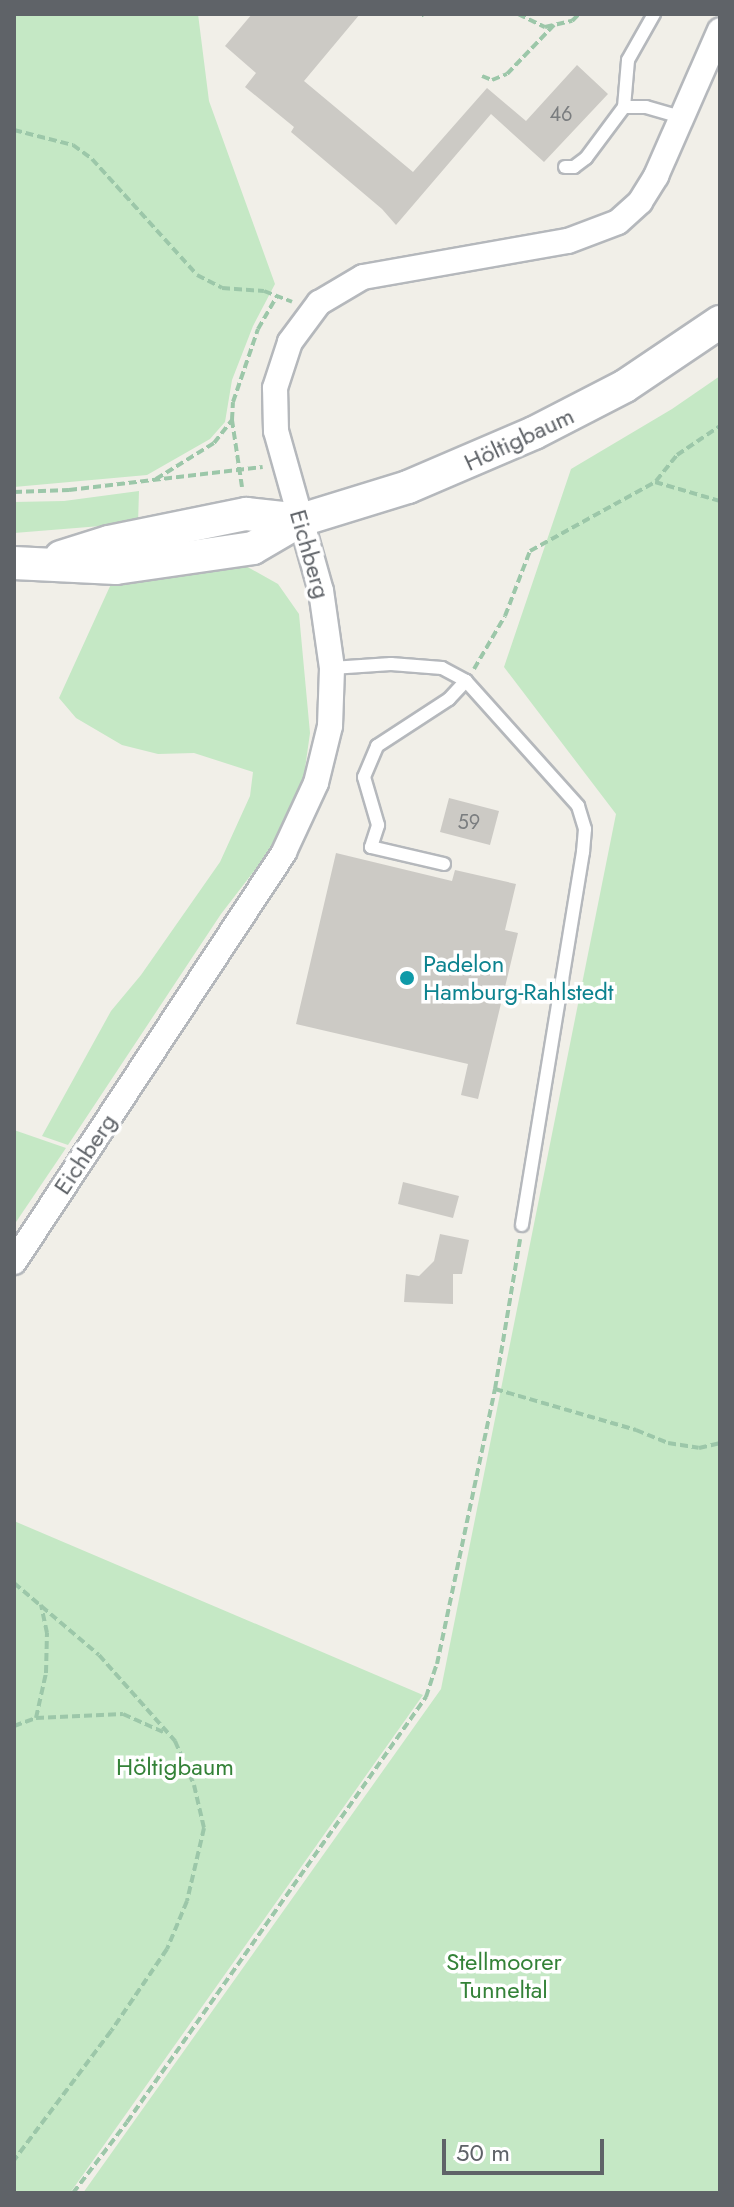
<!DOCTYPE html>
<meta charset="utf-8">
<style>
body{margin:0}
#map{position:relative;width:734px;height:2207px;overflow:hidden;background:#f1efe8;font-family:Jost,sans-serif}
div>[style]{position:absolute}
.green>*{inset:0;background:#c5e8c5}
.building>*{inset:0;background:#cccac5}
.path>*{height:4px;margin-top:-2px;transform-origin:0;background:repeating-linear-gradient(90deg,#9cc7a9 0 8px,transparent 0 12px)}
.roads{filter:drop-shadow(2px 0 #b5b8bc) drop-shadow(-2px 0 #b5b8bc) drop-shadow(0 2px #b5b8bc) drop-shadow(0 -2px #b5b8bc)}
.service>*{height:12px;margin:-6px;padding:0 6px;transform-origin:6px;border-radius:6px;background:#fff}
.minor>*{height:24px;margin:-12px;padding:0 12px;transform-origin:12px;border-radius:12px;background:#fff}
.secondary>*{height:32px;margin:-16px;padding:0 16px;transform-origin:16px;border-radius:16px;background:#fff}
.dots>*{width:22px;height:22px;translate:-50% -50%;box-sizing:border-box;border:4px solid #fff;border-radius:50%}
span{translate:-50% -50%;white-space:nowrap;text-align:center;line-height:1.15;-webkit-text-stroke:7px #fff;paint-order:stroke}
.number-label{font-size:20px;color:#7a7d7f}
.number-label span{-webkit-text-stroke-width:0}
.street-label{font-size:24px;color:#5f6368}
.culture-label{font-size:24px;color:#0d838f}
.left{translate:0 -50%;text-align:left}
.park-label{font-size:24px;color:#348238}
.frame{position:absolute;inset:0;border:16px solid #5f6368;pointer-events:none}
.scale{position:absolute;left:442px;top:2139px;width:162px;height:36px;box-sizing:border-box;border:4px solid #5f6368;border-top:0;padding-left:10px;font-size:24px;line-height:28px;white-space:nowrap;color:#5f6368;-webkit-text-stroke:6px #fff;paint-order:stroke}
</style>
<div id="map">
<div class="green">
<div style="clip-path:polygon(14px 14px,198px 14px,209px 101px,275px 284px,253px 326px,232px 380px,225px 422px,210px 439px,147px 475px,14px 487px)"></div>
<div style="clip-path:polygon(720px 376px,720px 2193px,83px 2193px,441px 1689px,616px 814px,504px 667px,571px 469px,672px 409px)"></div>
<div style="clip-path:polygon(139px 491px,138px 523px,14px 533px,14px 502px,64px 501px)"></div>
<div style="clip-path:polygon(244px 565px,278px 584px,299px 614px,310px 733px,303px 783px,278px 840px,221px 914px,68px 1145px,42px 1136px,111px 1011px,141px 975px,220px 862px,250px 796px,253px 772px,194px 753px,158px 754px,122px 745px,76px 718px,59px 698px,111px 584px)"></div>
<div style="clip-path:polygon(14px 1130px,66px 1148px,14px 1225px)"></div>
<div style="clip-path:polygon(14px 1521px,423px 1695px,70px 2193px,14px 2193px)"></div>
</div>
<div class="building">
<div style="clip-path:polygon(252px 14px,360px 14px,304px 81px,413px 172px,487px 88px,526px 121px,577px 65px,608px 94px,544px 162px,491px 114px,396px 225px,382px 209px,291px 132px,294px 127px,245px 87px,256px 73px,225px 46px)"></div>
<div style="clip-path:polygon(449px 798px,499px 811px,490px 845px,440px 832px)"></div>
<div style="clip-path:polygon(336px 853px,452px 881px,455px 870px,516px 884px,505px 930px,518px 933px,478px 1099px,461px 1095px,468px 1064px,296px 1024px)"></div>
<div style="clip-path:polygon(403px 1182px,459px 1196px,453px 1218px,398px 1204px)"></div>
<div style="clip-path:polygon(440px 1234px,469px 1240px,462px 1274px,453px 1274px,453px 1304px,404px 1302px,406px 1274px,419px 1276px,434px 1261px)"></div>
</div>
<div class="path">
<div style="left:518px;top:14px;width:30px;rotate:26deg"></div>
<div style="left:545px;top:27px;width:28px;rotate:-13deg"></div>
<div style="left:572px;top:21px;width:10px;rotate:-45deg"></div>
<div style="left:421px;top:16px;width:3px;rotate:-45deg"></div>
<div style="left:482px;top:76px;width:11px;rotate:22deg"></div>
<div style="left:492px;top:80px;width:16px;rotate:-22deg"></div>
<div style="left:507px;top:74px;width:68px;rotate:-46.2deg"></div>
<div style="left:14px;top:130px;width:61px;rotate:14.3deg"></div>
<div style="left:73px;top:145px;width:24px;rotate:36deg"></div>
<div style="left:92px;top:159px;width:156px;rotate:47.8deg"></div>
<div style="left:197px;top:275px;width:28px;rotate:27deg"></div>
<div style="left:222px;top:288px;width:42px;rotate:4.1deg"></div>
<div style="left:264px;top:291px;width:30px;rotate:21deg"></div>
<div style="left:156px;top:479px;width:68px;rotate:-31.8deg"></div>
<div style="left:214px;top:443px;width:29px;rotate:-52deg"></div>
<div style="left:656px;top:481px;width:33px;rotate:-51deg"></div>
<div style="left:677px;top:455px;width:52px;rotate:-34deg"></div>
<div style="left:242px;top:487px;width:68px;rotate:-98.5deg"></div>
<div style="left:232px;top:420px;width:18px;rotate:-87deg"></div>
<div style="left:233px;top:402px;width:77px;rotate:-71.1deg"></div>
<div style="left:258px;top:329px;width:38px;rotate:-60deg"></div>
<div style="left:14px;top:492px;width:55px;rotate:-2.1deg"></div>
<div style="left:69px;top:490px;width:195px;rotate:-6.8deg"></div>
<div style="left:474px;top:669px;width:61px;rotate:-59.7deg"></div>
<div style="left:505px;top:616px;width:70px;rotate:-69deg"></div>
<div style="left:530px;top:551px;width:143px;rotate:-28.9deg"></div>
<div style="left:655px;top:482px;width:68px;rotate:16.3deg"></div>
<div style="left:495px;top:1389px;width:147px;rotate:16.2deg"></div>
<div style="left:636px;top:1430px;width:35px;rotate:22deg"></div>
<div style="left:668px;top:1443px;width:31px;rotate:9deg"></div>
<div style="left:699px;top:1448px;width:22px;rotate:-13deg"></div>
<div style="left:14px;top:1583px;width:111px;rotate:40.3deg"></div>
<div style="left:99px;top:1655px;width:115px;rotate:48.5deg"></div>
<div style="left:175px;top:1741px;width:48px;rotate:66.6deg"></div>
<div style="left:194px;top:1785px;width:44px;rotate:76.9deg"></div>
<div style="left:204px;top:1828px;width:75px;rotate:103.1deg"></div>
<div style="left:187px;top:1901px;width:52px;rotate:112.6deg"></div>
<div style="left:167px;top:1949px;width:99px;rotate:124.3deg"></div>
<div style="left:111px;top:2031px;width:161px;rotate:126.9deg"></div>
<div style="left:36px;top:1718px;width:46px;rotate:-77.5deg"></div>
<div style="left:46px;top:1673px;width:40px;rotate:-88.6deg"></div>
<div style="left:47px;top:1633px;width:29px;rotate:-102deg"></div>
<div style="left:14px;top:1726px;width:23px;rotate:-20deg"></div>
<div style="left:36px;top:1718px;width:87px;rotate:-2.6deg"></div>
<div style="left:123px;top:1714px;width:44px;rotate:24.2deg"></div>
<div style="left:73px;top:2193px;width:89px;rotate:-52.7deg"></div>
<div style="left:127px;top:2122px;width:520px;rotate:-54.87deg"></div>
<div style="left:426px;top:1697px;width:35px;rotate:-72deg"></div>
<div style="left:437px;top:1664px;width:281px;rotate:-78.1deg"></div>
<div style="left:495px;top:1389px;width:152px;rotate:-80.5deg"></div>
</div>
<div class="roads">
<div class="service">
<div style="left:624px;top:107px;width:47px;rotate:-85.1deg"></div>
<div style="left:628px;top:60px;width:53px;rotate:-60.5deg"></div>
<div style="left:565px;top:167px;width:9px"></div>
<div style="left:574px;top:167px;width:15px;rotate:-37deg"></div>
<div style="left:586px;top:158px;width:64px;rotate:-53.3deg"></div>
<div style="left:624px;top:107px;width:22px"></div>
<div style="left:646px;top:107px;width:37px;rotate:16deg"></div>
<div style="left:332px;top:668px;width:59px;rotate:-3.9deg"></div>
<div style="left:391px;top:664px;width:51px;rotate:4.5deg"></div>
<div style="left:442px;top:668px;width:27px;rotate:28deg"></div>
<div style="left:466px;top:681px;width:168px;rotate:48.1deg"></div>
<div style="left:578px;top:806px;width:24px;rotate:73deg"></div>
<div style="left:585px;top:829px;width:23px;rotate:95deg"></div>
<div style="left:583px;top:852px;width:378px;rotate:99.3deg"></div>
<div style="left:444px;top:864px;width:75px;rotate:-166.9deg"></div>
<div style="left:371px;top:847px;width:23px;rotate:-72deg"></div>
<div style="left:378px;top:825px;width:50px;rotate:-106.3deg"></div>
<div style="left:364px;top:777px;width:34px;rotate:-67deg"></div>
<div style="left:377px;top:746px;width:86px;rotate:-33.1deg"></div>
<div style="left:449px;top:699px;width:25px;rotate:-47deg"></div>
</div>
<div class="minor">
<div style="left:14px;top:1262px;width:491px;rotate:-56.6deg"></div>
<div style="left:284px;top:852px;width:76px;rotate:-65.1deg"></div>
<div style="left:316px;top:783px;width:59px;rotate:-76.2deg"></div>
<div style="left:330px;top:726px;width:58px;rotate:-88deg"></div>
<div style="left:332px;top:668px;width:78px;rotate:-98.1deg"></div>
<div style="left:321px;top:591px;width:166px;rotate:-105.7deg"></div>
<div style="left:276px;top:431px;width:43px;rotate:-91.3deg"></div>
<div style="left:275px;top:388px;width:48px;rotate:-71.9deg"></div>
<div style="left:290px;top:342px;width:49px;rotate:-53.4deg"></div>
<div style="left:319px;top:303px;width:51px;rotate:-30.6deg"></div>
<div style="left:363px;top:277px;width:208px;rotate:-10deg"></div>
<div style="left:568px;top:241px;width:53px;rotate:-20.8deg"></div>
<div style="left:618px;top:222px;width:30px;rotate:-42deg"></div>
<div style="left:640px;top:202px;width:31px;rotate:-58deg"></div>
<div style="left:656px;top:176px;width:159px;rotate:-66.3deg"></div>
</div>
<div class="secondary">
<div style="left:61px;top:557px;width:50px;rotate:-17.4deg"></div>
<div style="left:109px;top:542px;width:140px;rotate:-11.6deg"></div>
<div style="left:246px;top:514px;width:55px;rotate:6.2deg"></div>
<div style="left:14px;top:563px;width:102px;rotate:2.8deg"></div>
<div style="left:116px;top:568px;width:138px;rotate:-8.3deg"></div>
<div style="left:253px;top:548px;width:56px;rotate:-30.3deg"></div>
<div style="left:301px;top:520px;width:112px;rotate:-17.1deg"></div>
<div style="left:408px;top:487px;width:137px;rotate:-23.2deg"></div>
<div style="left:534px;top:433px;width:102px;rotate:-27.3deg"></div>
<div style="left:625px;top:386px;width:115px;rotate:-34deg"></div>
</div>
</div>
<div class="dots">
<div style="left:407px;top:978px;background:#0f9aa8"></div>
</div>
<div class="number-label">
<span style="left:561px;top:114px">46</span>
<span style="left:469px;top:822px">59</span>
</div>
<div class="street-label">
<span style="left:519px;top:439px;rotate:-25deg">Höltigbaum</span>
<span style="left:310px;top:554px;rotate:74deg">Eichberg</span>
<span style="left:85px;top:1154px;rotate:-56deg">Eichberg</span>
</div>
<div class="culture-label">
<span class="left" style="left:423px;top:978px">Padelon<br>Hamburg-Rahlstedt</span>
</div>
<div class="park-label">
<span style="left:175px;top:1767px">Höltigbaum</span>
<span style="left:504px;top:1976px">Stellmoorer<br>Tunneltal</span>
</div>
<div class="frame"></div>
<div class="scale">50 m</div>
</div>
